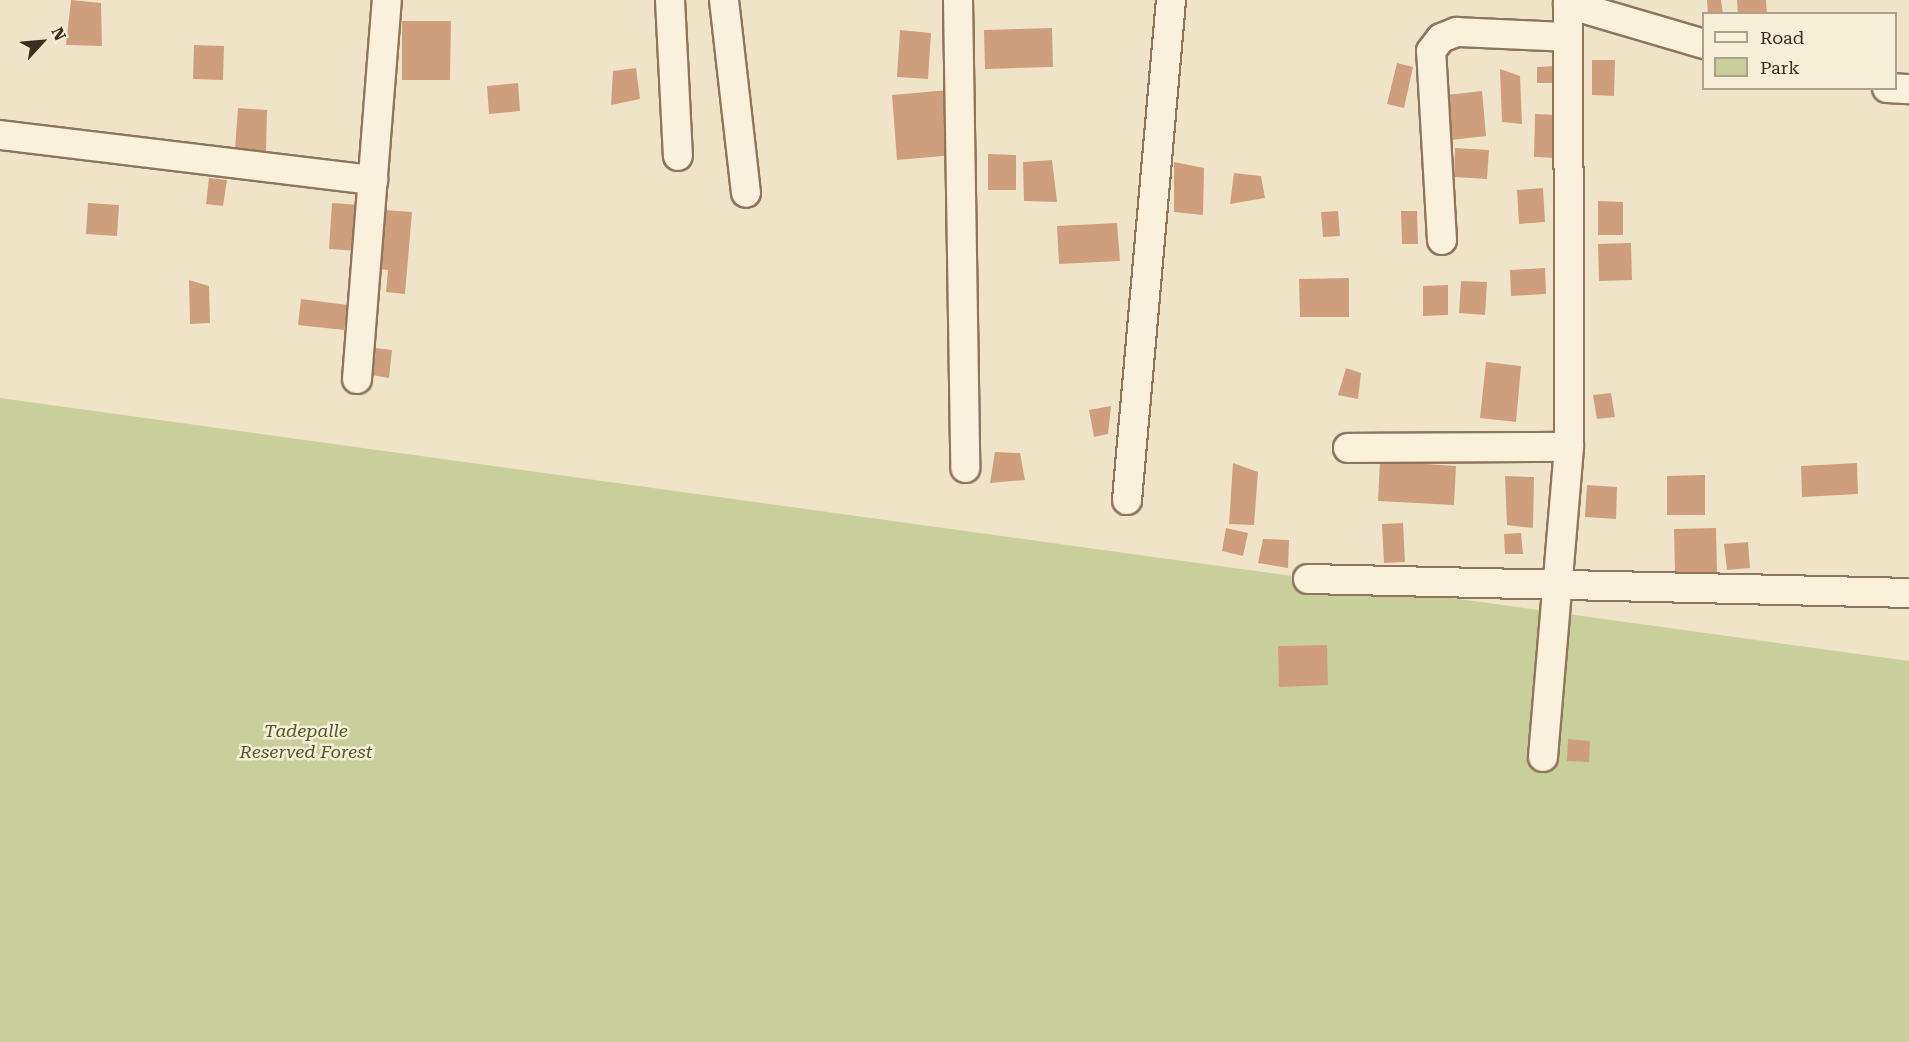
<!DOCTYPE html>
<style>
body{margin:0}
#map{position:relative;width:1909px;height:1042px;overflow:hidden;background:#f0e4c8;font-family:"Roboto Serif",serif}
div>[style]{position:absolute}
.green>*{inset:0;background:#c9cf9b}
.building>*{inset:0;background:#cf9f7d}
.roads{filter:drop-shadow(2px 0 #8d765c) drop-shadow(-2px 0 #8d765c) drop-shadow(0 2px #8d765c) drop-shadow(0 -2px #8d765c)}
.street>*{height:28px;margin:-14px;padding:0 14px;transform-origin:14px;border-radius:14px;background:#faf1dc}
span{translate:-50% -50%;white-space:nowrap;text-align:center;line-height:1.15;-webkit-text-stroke:5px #f7eed8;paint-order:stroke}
.park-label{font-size:18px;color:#4d5a26;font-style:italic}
.legend{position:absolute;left:1702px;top:12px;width:195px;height:78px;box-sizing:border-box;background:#f7eed8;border:2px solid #ada18e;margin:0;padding:8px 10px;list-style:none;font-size:18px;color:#3d2e20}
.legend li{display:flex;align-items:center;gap:12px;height:30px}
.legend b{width:30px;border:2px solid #ada18e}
.north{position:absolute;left:12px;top:12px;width:60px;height:60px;-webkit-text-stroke:4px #f7eed8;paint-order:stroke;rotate:64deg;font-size:16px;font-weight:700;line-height:24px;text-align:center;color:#3d2e20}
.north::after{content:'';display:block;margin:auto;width:21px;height:27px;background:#3d2e20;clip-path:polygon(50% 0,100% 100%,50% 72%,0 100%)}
</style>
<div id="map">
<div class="green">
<div style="clip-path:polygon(0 398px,1909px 661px,1909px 1042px,0 1042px)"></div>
</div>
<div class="building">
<div style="clip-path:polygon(71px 0,101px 3px,102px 46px,66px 45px)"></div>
<div style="clip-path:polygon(1707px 0,1721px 0,1723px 14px,1708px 14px)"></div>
<div style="clip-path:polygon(1737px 0,1766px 0,1767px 14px,1738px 14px)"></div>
<div style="clip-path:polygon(402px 21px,451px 21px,450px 80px,402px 80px)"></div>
<div style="clip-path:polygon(1052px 28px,1053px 67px,985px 69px,984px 30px)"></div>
<div style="clip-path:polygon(900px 30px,931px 33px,928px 79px,897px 77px)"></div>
<div style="clip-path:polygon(194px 45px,224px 46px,223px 80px,193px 79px)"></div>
<div style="clip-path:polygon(1592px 60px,1615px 60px,1614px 96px,1592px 95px)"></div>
<div style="clip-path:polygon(1397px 63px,1413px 67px,1404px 108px,1387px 104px)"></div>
<div style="clip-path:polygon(1556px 66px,1557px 83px,1537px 83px,1537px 67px)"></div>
<div style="clip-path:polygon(636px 68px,640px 99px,611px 105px,613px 71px)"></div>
<div style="clip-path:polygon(1500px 69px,1520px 76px,1522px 124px,1502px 122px)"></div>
<div style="clip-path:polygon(518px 83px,520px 111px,489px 114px,487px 86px)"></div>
<div style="clip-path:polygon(949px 90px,954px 155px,897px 160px,892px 95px)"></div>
<div style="clip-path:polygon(1482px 91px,1486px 136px,1451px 140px,1447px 95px)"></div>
<div style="clip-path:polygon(238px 108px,267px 110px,266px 151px,235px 149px)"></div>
<div style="clip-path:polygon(1535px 114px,1558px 115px,1557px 158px,1534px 157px)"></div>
<div style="clip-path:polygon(1455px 148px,1489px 150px,1487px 179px,1454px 177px)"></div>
<div style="clip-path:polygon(988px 154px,1016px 155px,1016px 190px,988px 190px)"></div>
<div style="clip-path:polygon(1052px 160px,1057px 202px,1024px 201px,1023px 162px)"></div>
<div style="clip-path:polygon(1174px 162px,1204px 168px,1203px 215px,1174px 212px)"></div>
<div style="clip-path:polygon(1234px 173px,1261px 176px,1265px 198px,1230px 204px)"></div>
<div style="clip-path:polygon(209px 178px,227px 180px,223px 206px,206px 204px)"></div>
<div style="clip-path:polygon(1543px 188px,1545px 222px,1519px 224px,1517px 190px)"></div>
<div style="clip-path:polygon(1598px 201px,1623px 202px,1623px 235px,1598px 235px)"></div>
<div style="clip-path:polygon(88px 203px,119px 205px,117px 236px,86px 234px)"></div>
<div style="clip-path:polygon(332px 203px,361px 205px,359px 251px,329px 249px)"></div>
<div style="clip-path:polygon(384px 210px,412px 212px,405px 294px,386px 292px,388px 270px,379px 269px)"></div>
<div style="clip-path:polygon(1338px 211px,1340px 236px,1323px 237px,1321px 212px)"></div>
<div style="clip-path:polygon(1401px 211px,1417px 211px,1418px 244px,1402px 244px)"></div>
<div style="clip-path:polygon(1117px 223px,1120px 261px,1059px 264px,1057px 226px)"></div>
<div style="clip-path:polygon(1631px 243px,1632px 280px,1599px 281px,1598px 244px)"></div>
<div style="clip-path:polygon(1545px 268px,1546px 294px,1511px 296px,1510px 270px)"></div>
<div style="clip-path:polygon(1349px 278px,1349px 317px,1300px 317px,1299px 279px)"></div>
<div style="clip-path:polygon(189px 280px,209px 286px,210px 323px,190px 324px)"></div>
<div style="clip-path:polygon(1461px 281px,1487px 282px,1485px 315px,1459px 313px)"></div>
<div style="clip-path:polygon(1448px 285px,1448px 315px,1423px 316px,1423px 286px)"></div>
<div style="clip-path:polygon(301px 299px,348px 305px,344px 330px,298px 325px)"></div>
<div style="clip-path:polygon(375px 348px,392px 350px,389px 378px,372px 375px)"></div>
<div style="clip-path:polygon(1486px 362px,1521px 366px,1516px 422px,1480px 418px)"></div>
<div style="clip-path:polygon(1346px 368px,1361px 373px,1358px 399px,1338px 395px)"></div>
<div style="clip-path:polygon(1611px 393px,1615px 417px,1597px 419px,1593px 395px)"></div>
<div style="clip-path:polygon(1111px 406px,1108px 434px,1094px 437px,1089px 410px)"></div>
<div style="clip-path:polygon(995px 452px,1020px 453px,1025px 480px,990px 483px)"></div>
<div style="clip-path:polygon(1380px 461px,1456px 466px,1454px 505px,1378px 501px)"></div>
<div style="clip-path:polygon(1233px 463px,1258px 472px,1254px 525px,1229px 524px)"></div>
<div style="clip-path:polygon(1857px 463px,1858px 494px,1802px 497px,1801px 466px)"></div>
<div style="clip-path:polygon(1705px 475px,1705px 515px,1667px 515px,1667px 476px)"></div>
<div style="clip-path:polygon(1505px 476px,1534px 477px,1533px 528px,1507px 525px)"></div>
<div style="clip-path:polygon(1587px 485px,1617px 487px,1616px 519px,1585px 517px)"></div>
<div style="clip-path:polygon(1403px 523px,1405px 562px,1384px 563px,1382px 524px)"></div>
<div style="clip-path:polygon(1226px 528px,1248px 533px,1243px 556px,1222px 551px)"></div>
<div style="clip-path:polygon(1716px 528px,1717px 573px,1675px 574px,1674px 529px)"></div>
<div style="clip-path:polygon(1521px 533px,1523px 554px,1505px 554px,1504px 534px)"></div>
<div style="clip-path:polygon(1263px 539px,1289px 540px,1288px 568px,1258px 563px)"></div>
<div style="clip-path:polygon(1748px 542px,1750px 568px,1727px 570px,1724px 544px)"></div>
<div style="clip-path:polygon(1327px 645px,1328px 685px,1279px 687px,1278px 646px)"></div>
<div style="clip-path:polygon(1568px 739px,1590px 741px,1589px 762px,1567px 761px)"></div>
</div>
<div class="roads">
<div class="street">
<div style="left:670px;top:0;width:156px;rotate:87.1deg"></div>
<div style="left:724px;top:0;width:194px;rotate:83.5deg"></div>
<div style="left:958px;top:0;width:468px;rotate:89.1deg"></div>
<div style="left:1568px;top:4px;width:142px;rotate:16.4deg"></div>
<div style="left:1887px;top:88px;width:22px;rotate:3deg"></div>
<div style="left:0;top:135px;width:376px;rotate:6.9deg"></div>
<div style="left:1442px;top:240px;width:189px;rotate:-93.3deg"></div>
<div style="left:1431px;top:51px;width:16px;rotate:-52deg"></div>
<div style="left:1441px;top:38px;width:17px;rotate:-21deg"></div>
<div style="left:1457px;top:32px;width:110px;rotate:2.6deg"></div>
<div style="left:357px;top:379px;width:380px;rotate:-85.5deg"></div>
<div style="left:1348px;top:448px;width:221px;rotate:-0.3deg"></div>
<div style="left:1127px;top:500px;width:502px;rotate:-84.97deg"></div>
<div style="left:1308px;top:579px;width:601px;rotate:1.33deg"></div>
<div style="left:1543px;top:757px;width:311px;rotate:-85.2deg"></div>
<div style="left:1569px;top:447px;width:447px;rotate:-90.1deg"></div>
</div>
</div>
<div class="park-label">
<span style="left:306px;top:742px">Tadepalle<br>Reserved Forest</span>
</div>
<ul class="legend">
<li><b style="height:8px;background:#faf1dc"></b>Road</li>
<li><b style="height:16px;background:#c9cf9b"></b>Park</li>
</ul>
<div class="north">N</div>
</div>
